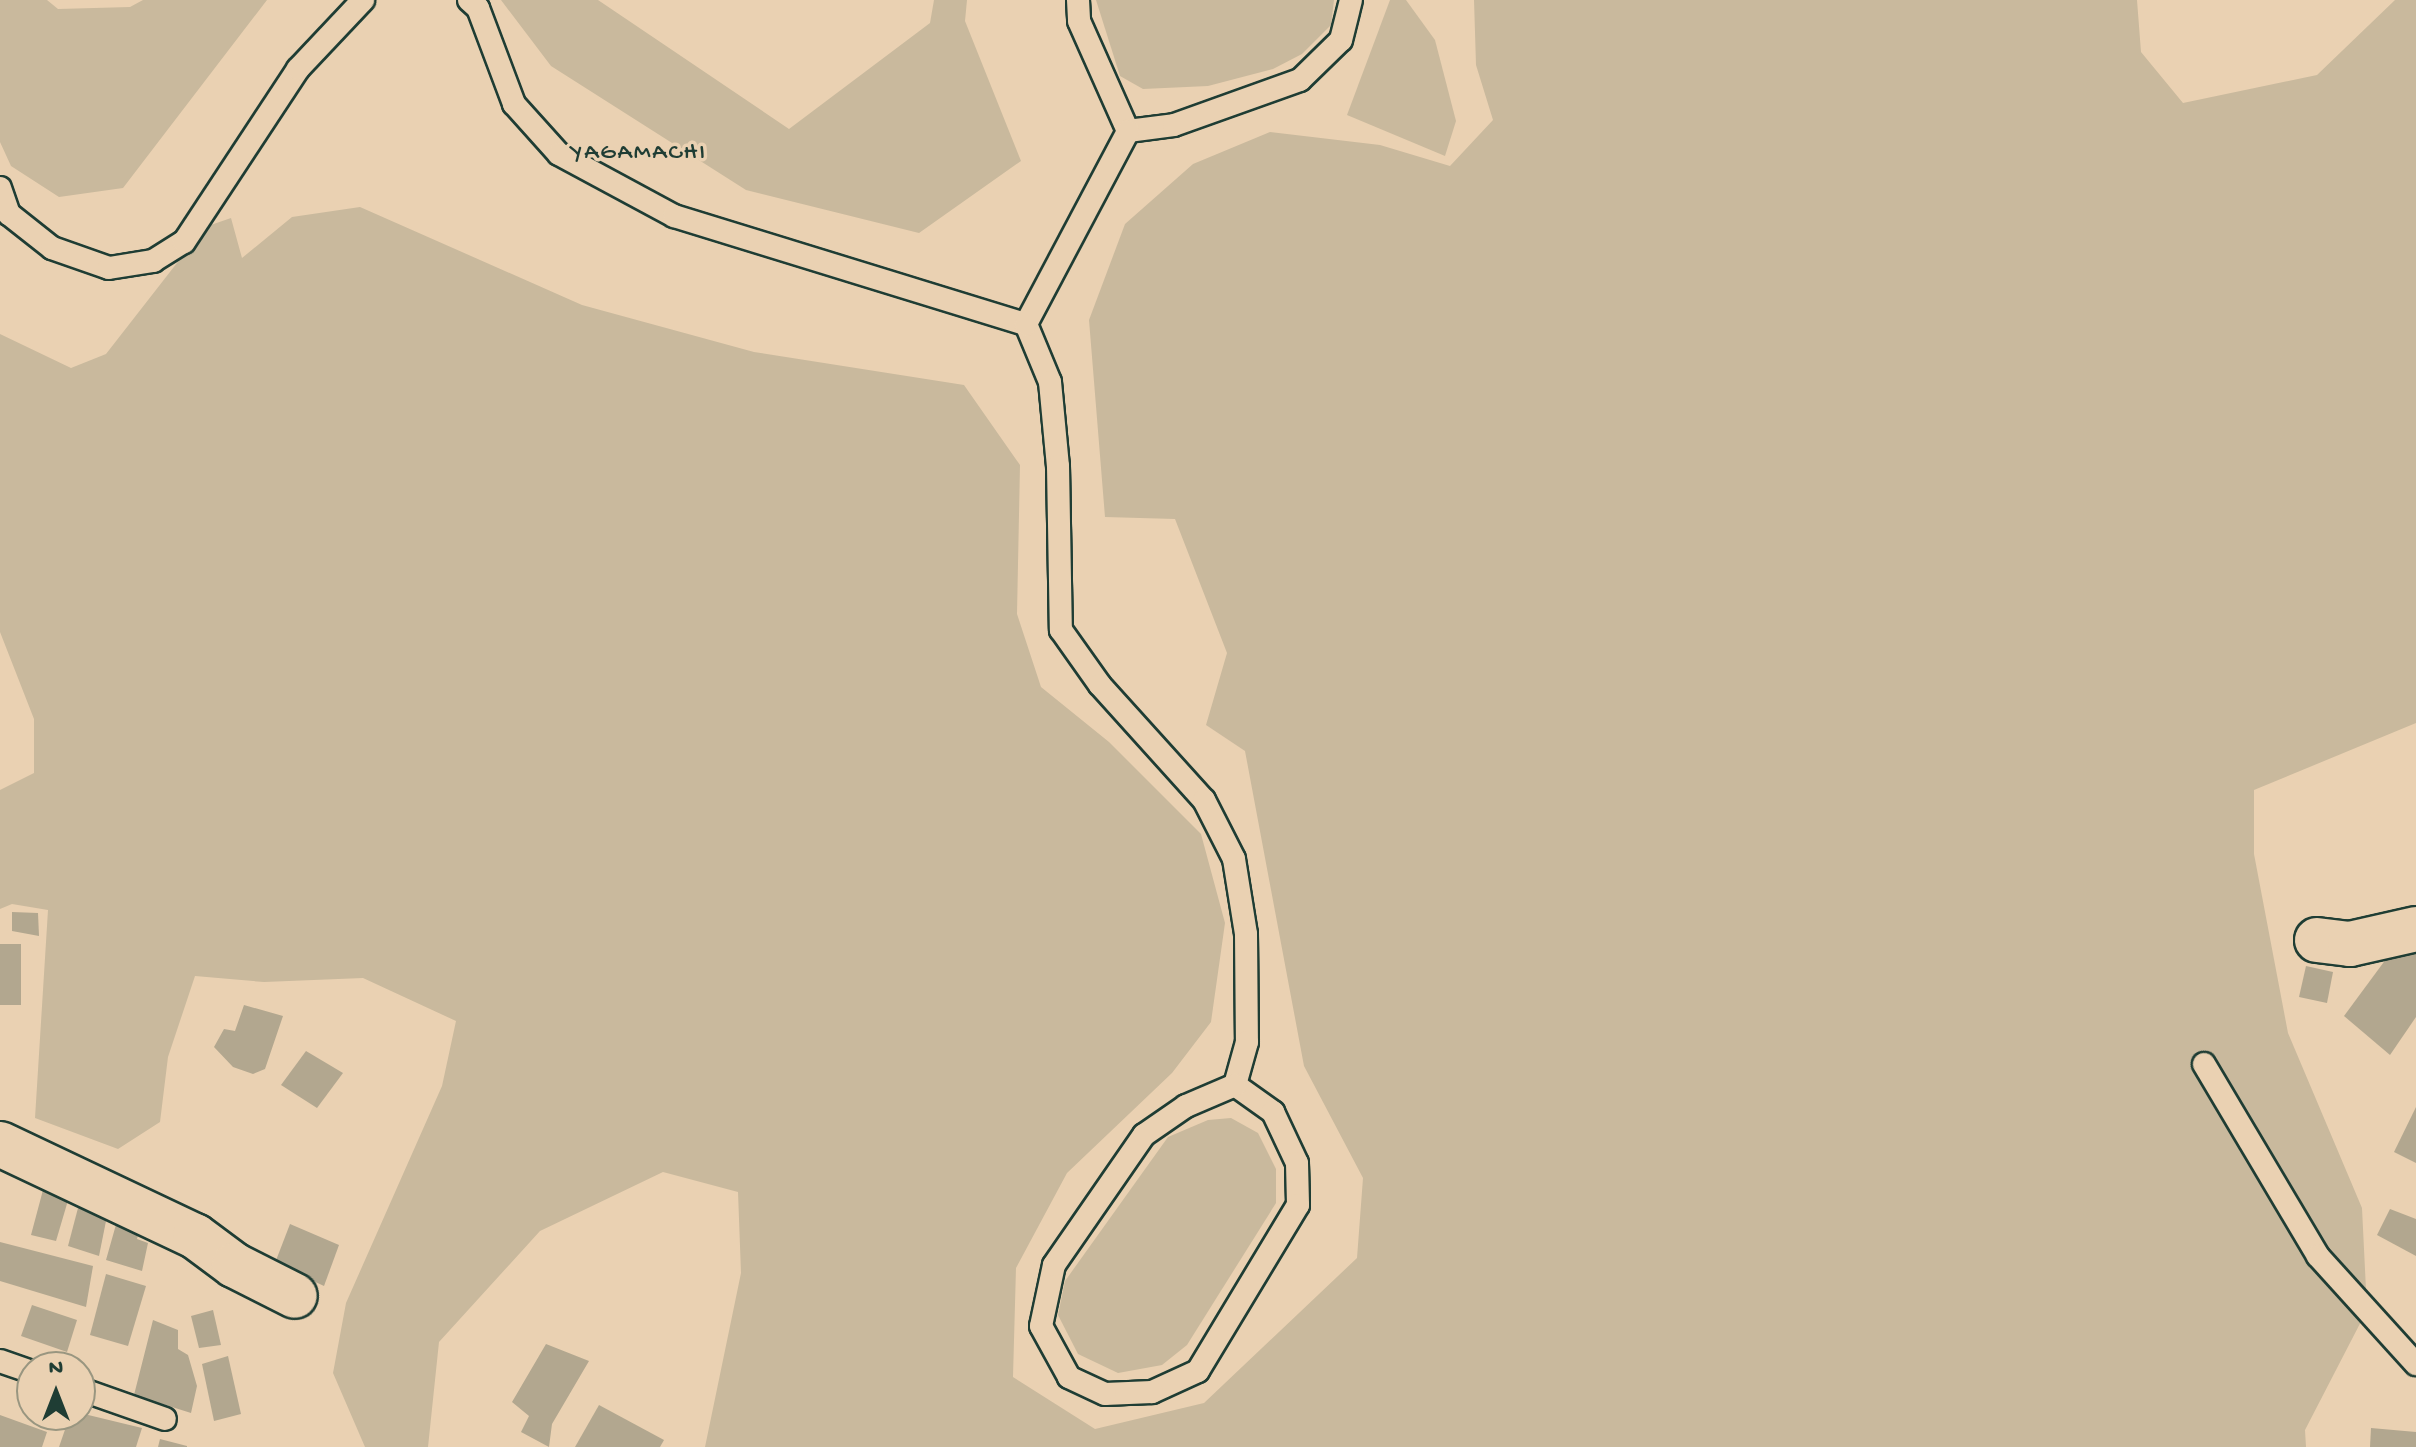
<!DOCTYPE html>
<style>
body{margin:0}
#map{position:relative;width:2416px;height:1447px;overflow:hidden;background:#ead1b2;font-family:"Gochi Hand",sans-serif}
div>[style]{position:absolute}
.green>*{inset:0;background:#c9b99d}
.building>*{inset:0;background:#b2a78f}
.roads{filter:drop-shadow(2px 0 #1f3d34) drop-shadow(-2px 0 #1f3d34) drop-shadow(0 2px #1f3d34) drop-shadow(0 -2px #1f3d34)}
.service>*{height:22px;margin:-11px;padding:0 11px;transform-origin:11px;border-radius:11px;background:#ead1b2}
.minor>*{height:44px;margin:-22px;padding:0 22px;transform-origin:22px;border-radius:22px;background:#ead1b2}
span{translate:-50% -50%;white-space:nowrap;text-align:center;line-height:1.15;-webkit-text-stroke:7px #ead1b2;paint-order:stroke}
.neighbourhood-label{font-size:24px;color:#1f3d34;letter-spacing:2px}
.north{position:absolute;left:16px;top:1351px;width:80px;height:80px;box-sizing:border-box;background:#ead1b2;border:2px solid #999680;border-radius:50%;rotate:0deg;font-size:22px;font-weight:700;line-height:32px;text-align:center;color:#1f3d34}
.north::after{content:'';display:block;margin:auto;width:28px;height:36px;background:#1f3d34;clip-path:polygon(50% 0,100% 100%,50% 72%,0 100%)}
</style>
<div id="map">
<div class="green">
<div style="clip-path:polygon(0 0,47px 0,58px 9px,130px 7px,143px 0,267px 0,123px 188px,59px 197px,11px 166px,0 142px)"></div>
<div style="clip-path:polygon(501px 0,598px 0,789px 129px,930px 23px,934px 0,967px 0,965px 21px,1021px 161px,919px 233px,746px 190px,551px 66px)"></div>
<div style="clip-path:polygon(1096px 0,1334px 0,1331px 25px,1302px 54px,1273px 69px,1208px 86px,1143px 89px,1120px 76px)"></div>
<div style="clip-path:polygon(1390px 0,1406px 0,1435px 40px,1456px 121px,1445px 156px,1347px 115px)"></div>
<div style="clip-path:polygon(1474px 0,2137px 0,2141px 52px,2183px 103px,2317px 75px,2395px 0,2416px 0,2416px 723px,2254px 790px,2254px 854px,2288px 1033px,2362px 1208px,2367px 1310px,2305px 1430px,2306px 1447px,705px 1447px,741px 1273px,738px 1192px,663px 1172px,540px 1231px,439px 1342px,428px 1447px,365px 1447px,333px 1373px,346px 1303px,442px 1086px,456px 1021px,363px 978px,264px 982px,195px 976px,168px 1057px,160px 1122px,118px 1149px,35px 1118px,48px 910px,12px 904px,0 909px,0 790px,34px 773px,34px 719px,0 632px,0 334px,71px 368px,106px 354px,205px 227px,231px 218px,242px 258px,292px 217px,360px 207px,582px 305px,754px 352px,964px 385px,1020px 465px,1017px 614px,1041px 687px,1109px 742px,1201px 834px,1225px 923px,1211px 1022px,1172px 1073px,1067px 1173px,1016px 1268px,1013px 1377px,1095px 1429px,1204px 1403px,1357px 1258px,1363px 1178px,1304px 1066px,1245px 751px,1206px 725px,1227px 653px,1175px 519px,1105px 517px,1089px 320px,1125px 224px,1193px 164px,1270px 132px,1380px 145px,1450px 166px,1493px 120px,1476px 65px)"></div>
<div style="clip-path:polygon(1231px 1118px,1258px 1133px,1276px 1169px,1276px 1203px,1187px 1345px,1162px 1365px,1118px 1373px,1078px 1354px,1058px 1315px,1065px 1281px,1168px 1137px,1208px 1120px)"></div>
</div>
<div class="building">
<div style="clip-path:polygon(12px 912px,38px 913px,39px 936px,12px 931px)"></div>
<div style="clip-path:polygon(0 944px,21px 944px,21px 1005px,0 1005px)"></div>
<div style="clip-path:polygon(2416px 951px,2416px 1017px,2390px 1055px,2344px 1016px,2389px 955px)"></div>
<div style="clip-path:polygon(2306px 966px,2333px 972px,2327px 1003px,2299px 997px)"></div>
<div style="clip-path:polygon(244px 1005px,283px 1016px,265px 1069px,253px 1074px,233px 1067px,214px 1047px,224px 1029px,235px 1031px)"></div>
<div style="clip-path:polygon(306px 1051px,343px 1073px,317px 1108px,281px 1085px)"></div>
<div style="clip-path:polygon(2416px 1107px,2416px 1163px,2394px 1152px)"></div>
<div style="clip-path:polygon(43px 1190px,69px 1197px,56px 1241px,31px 1235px)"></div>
<div style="clip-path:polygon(78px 1208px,107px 1216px,99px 1256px,68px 1246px)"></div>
<div style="clip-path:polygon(2390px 1209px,2416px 1219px,2416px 1256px,2377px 1235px)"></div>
<div style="clip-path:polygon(117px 1221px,141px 1224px,137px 1239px,148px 1243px,142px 1271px,106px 1260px)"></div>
<div style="clip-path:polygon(290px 1224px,339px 1245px,324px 1286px,275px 1263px)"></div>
<div style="clip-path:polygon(0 1242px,93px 1266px,86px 1307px,0 1281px)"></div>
<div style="clip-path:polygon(106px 1274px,146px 1286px,128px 1346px,90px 1335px)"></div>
<div style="clip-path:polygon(32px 1305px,77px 1320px,67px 1352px,21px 1336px)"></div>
<div style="clip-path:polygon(213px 1310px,221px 1345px,199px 1348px,191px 1316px)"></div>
<div style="clip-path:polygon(153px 1320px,178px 1330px,178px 1349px,188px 1355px,197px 1386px,191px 1413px,134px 1395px)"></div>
<div style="clip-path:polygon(546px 1344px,589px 1361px,552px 1424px,549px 1447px,521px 1432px,529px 1416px,512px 1402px)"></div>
<div style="clip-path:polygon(228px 1356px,241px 1414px,214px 1421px,202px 1364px)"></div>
<div style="clip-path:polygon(599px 1405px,664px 1440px,660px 1447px,575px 1447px)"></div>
<div style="clip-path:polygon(80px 1413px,142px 1428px,136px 1447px,59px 1447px,70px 1415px)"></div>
<div style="clip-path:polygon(0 1415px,47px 1432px,42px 1447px,0 1447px)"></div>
<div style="clip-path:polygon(2371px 1428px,2416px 1432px,2416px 1447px,2370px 1447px)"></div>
<div style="clip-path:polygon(160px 1439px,187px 1446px,187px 1447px,158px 1447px)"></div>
</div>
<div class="roads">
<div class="service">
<div style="left:469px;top:0;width:12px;rotate:42deg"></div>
<div style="left:478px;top:8px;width:103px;rotate:69.4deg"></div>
<div style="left:514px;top:104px;width:67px;rotate:48deg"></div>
<div style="left:559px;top:154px;width:131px;rotate:28.3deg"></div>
<div style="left:674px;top:216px;width:368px;rotate:17.1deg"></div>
<div style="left:1026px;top:324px;width:63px;rotate:67.5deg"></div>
<div style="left:1050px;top:382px;width:84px;rotate:84.6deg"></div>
<div style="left:1058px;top:466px;width:164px;rotate:89deg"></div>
<div style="left:1061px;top:630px;width:67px;rotate:54.7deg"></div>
<div style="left:1100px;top:685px;width:155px;rotate:47.9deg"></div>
<div style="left:1204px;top:800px;width:66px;rotate:63deg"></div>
<div style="left:1234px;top:859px;width:76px;rotate:80.9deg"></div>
<div style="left:1246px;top:934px;width:108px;rotate:89.5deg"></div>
<div style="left:1247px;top:1042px;width:45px;rotate:105.6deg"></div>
<div style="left:1078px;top:0;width:21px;rotate:87deg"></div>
<div style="left:1079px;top:21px;width:120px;rotate:66deg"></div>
<div style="left:1128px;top:131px;width:46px;rotate:-7.4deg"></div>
<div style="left:1174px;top:125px;width:134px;rotate:-19.7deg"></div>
<div style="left:1300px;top:80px;width:57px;rotate:-44.3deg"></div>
<div style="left:1341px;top:40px;width:41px;rotate:-76deg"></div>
<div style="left:0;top:188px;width:28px;rotate:71deg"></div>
<div style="left:9px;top:214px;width:55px;rotate:38.3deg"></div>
<div style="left:52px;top:248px;width:60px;rotate:19.3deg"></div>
<div style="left:109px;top:268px;width:45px;rotate:-9deg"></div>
<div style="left:153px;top:261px;width:36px;rotate:-32deg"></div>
<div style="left:184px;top:242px;width:207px;rotate:-56.6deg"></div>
<div style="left:298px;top:69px;width:95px;rotate:-46.7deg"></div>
<div style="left:1026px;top:324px;width:218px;rotate:-62.1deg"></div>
<div style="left:2204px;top:1064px;width:223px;rotate:59.3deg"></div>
<div style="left:2318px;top:1256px;width:146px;rotate:47.8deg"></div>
<div style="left:1235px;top:1085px;width:47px;rotate:35.4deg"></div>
<div style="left:1273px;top:1112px;width:56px;rotate:64.8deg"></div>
<div style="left:1297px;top:1163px;width:42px;rotate:88.6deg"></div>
<div style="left:1298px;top:1205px;width:194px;rotate:121.1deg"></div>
<div style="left:1198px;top:1371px;width:51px;rotate:155.5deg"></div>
<div style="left:1152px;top:1392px;width:47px;rotate:177.6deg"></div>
<div style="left:1105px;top:1394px;width:40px;rotate:-155deg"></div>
<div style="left:1069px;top:1377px;width:58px;rotate:-118.8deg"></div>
<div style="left:1041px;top:1326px;width:62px;rotate:-78deg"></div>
<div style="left:1054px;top:1265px;width:158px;rotate:-55.3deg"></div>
<div style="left:1144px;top:1135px;width:51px;rotate:-34.6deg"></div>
<div style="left:1186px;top:1106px;width:53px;rotate:-23.2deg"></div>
<div style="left:0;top:1361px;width:34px;rotate:19deg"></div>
<div style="left:80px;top:1389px;width:90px;rotate:19.4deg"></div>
</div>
<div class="minor">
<div style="left:2317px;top:940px;width:33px;rotate:7deg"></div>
<div style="left:2350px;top:944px;width:68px;rotate:-12.8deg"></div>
<div style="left:0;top:1144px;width:216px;rotate:25.3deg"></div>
<div style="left:195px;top:1236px;width:49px;rotate:36.6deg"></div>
<div style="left:234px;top:1265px;width:68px;rotate:26.9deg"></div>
</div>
</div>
<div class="neighbourhood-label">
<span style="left:639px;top:154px">YAGAMACHI</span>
</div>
<div class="north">N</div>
</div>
